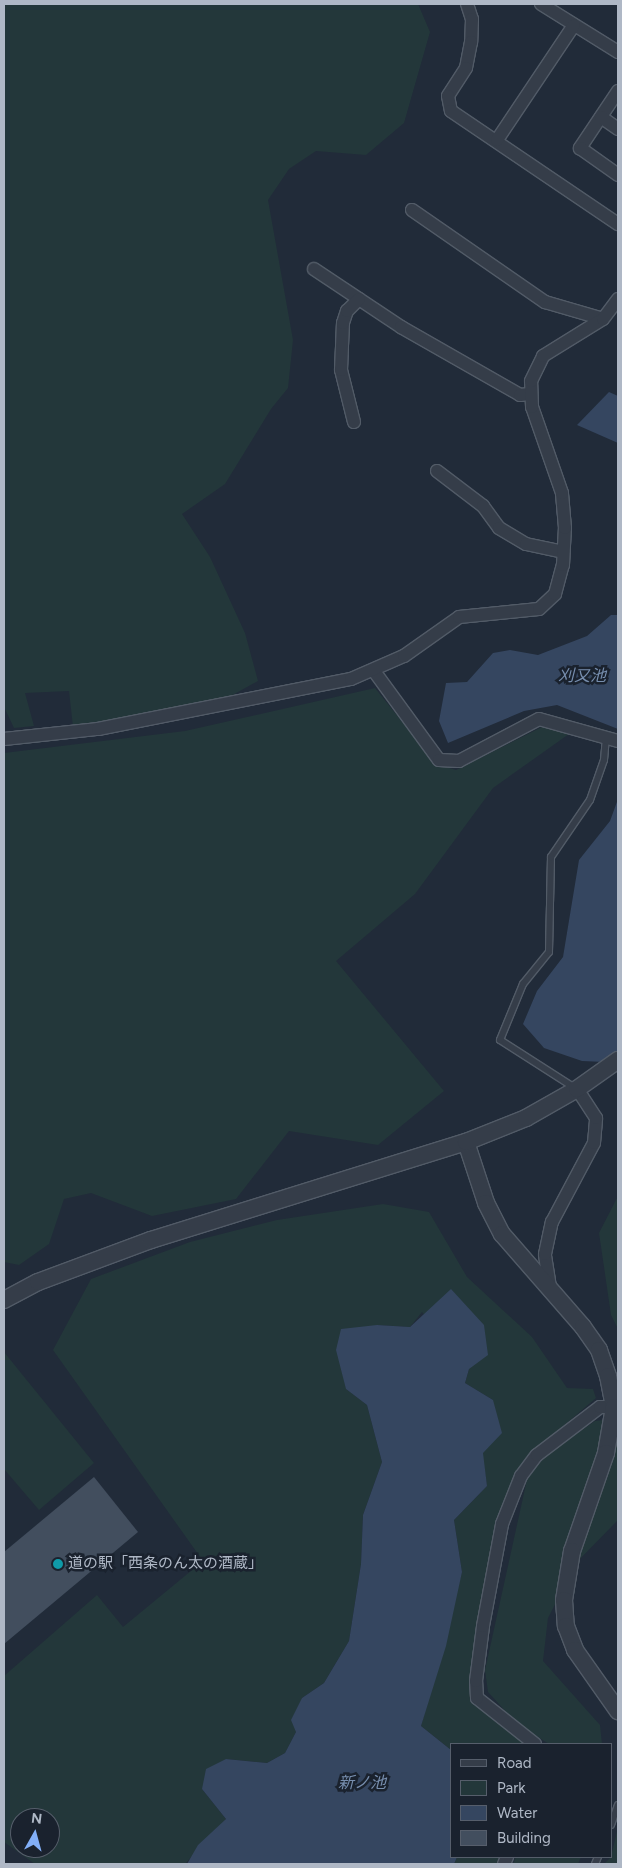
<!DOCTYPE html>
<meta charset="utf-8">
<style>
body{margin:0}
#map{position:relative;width:622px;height:1868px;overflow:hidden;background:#212b39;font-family:Figtree,"Noto Sans JP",sans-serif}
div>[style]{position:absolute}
.green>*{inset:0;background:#23373a}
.water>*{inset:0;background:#354660}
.building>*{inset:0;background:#424e5e}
.roads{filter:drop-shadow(1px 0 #525b67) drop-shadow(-1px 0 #525b67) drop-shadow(0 1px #525b67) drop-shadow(0 -1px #525b67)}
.service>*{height:6px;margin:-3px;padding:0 3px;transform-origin:3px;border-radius:3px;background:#353d49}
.minor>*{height:12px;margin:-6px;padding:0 6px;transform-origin:6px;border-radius:6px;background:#353d49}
.tertiary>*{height:16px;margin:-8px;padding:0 8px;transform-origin:8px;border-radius:8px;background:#353d49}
.dots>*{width:14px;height:14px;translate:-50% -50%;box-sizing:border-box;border:2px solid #1a222e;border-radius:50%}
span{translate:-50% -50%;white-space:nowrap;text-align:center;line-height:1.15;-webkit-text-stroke:5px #1a222e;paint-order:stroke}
.poi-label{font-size:15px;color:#afb8c6}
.left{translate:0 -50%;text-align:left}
.water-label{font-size:16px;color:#778eae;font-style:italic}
.frame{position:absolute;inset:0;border:5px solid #afb8c6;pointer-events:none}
.legend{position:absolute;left:450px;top:1743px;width:162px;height:115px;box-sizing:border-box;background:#1a222e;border:1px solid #565e6b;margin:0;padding:6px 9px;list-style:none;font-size:15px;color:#afb8c6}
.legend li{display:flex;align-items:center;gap:10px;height:25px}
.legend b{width:25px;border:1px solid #565e6b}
.north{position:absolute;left:10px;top:1808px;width:50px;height:50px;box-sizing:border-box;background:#1a222e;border:1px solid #565e6b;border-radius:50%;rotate:7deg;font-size:14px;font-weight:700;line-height:20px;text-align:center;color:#afb8c6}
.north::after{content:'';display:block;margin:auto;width:18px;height:22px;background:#82aff8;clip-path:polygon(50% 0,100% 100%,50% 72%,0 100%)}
</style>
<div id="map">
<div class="green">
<div style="clip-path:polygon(4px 4px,418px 4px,430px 32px,404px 123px,366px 155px,316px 151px,289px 169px,268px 200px,293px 340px,288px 388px,271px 409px,225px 484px,182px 514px,210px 557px,245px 633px,258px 681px,229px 697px,73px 727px,69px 691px,25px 693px,34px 726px,14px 728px,4px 707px)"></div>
<div style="clip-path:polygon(375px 688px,436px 764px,456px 770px,544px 726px,569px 734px,493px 788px,415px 894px,336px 961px,444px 1091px,378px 1145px,289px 1131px,236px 1199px,152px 1216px,91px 1193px,64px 1199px,49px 1244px,19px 1265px,4px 1262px,4px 753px,185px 731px)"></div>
<div style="clip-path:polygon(618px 1196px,618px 1329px,611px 1315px,599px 1233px)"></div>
<div style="clip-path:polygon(evenodd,383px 1204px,429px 1212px,467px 1277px,532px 1337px,567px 1388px,593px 1389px,596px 1398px,533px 1452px,516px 1474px,472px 1700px,528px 1744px,451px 1744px,451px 1750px,421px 1726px,462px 1572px,454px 1520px,487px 1486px,482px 1453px,493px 1400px,465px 1383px,469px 1369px,422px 1312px,410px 1327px,377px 1325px,346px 1389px,367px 1405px,382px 1462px,363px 1515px,361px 1564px,349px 1641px,324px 1683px,302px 1698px,296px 1732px,285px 1753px,267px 1763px,226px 1759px,202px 1789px,226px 1819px,185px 1864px,35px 1864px,4px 1842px,4px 1676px,97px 1595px,123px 1627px,203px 1561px,53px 1350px,91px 1279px,190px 1242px,277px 1220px,383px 1204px,20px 1818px,50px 1818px,50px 1848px,20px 1848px,20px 1818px)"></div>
<div style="clip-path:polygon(4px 1352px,94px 1463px,39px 1510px,4px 1469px)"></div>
<div style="clip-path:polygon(618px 1418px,618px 1520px,577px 1562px,548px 1618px,543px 1661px,600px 1725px,602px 1744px,549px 1744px,516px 1723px,488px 1692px,485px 1670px,530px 1466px,595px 1421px)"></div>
<div style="clip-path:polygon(618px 1827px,618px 1864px,604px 1864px,611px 1857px)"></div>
<div style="clip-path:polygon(457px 1857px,499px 1857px,497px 1864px,454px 1864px)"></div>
<div style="clip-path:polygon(516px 1857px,581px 1857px,578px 1864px,513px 1864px)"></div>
</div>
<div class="water">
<div style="clip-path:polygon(609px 392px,618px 396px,618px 443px,577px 425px)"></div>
<div style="clip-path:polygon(611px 615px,618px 615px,618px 729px,557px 705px,524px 711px,448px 743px,439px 721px,446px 683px,467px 682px,493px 653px,510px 650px,538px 655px,587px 636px)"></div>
<div style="clip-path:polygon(618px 799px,618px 1055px,605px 1062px,582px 1061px,544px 1048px,523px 1024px,537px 991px,563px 957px,579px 860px,610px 821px)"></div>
<div style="clip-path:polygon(451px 1289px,484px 1325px,488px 1355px,469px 1369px,465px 1383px,493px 1400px,502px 1433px,483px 1453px,487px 1486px,454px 1520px,462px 1572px,446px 1646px,421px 1726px,451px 1750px,451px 1857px,457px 1857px,454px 1864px,187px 1864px,198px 1845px,226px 1819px,202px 1789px,206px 1769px,226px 1759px,267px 1763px,285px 1753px,296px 1732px,291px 1720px,302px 1698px,324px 1683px,349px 1641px,361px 1564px,363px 1515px,382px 1462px,367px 1405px,346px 1389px,336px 1350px,341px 1329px,377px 1325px,410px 1327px)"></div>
</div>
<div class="building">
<div style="clip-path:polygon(94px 1477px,138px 1532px,4px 1644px,4px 1552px)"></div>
</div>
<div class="roads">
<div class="service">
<div style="left:575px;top:1088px;width:89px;rotate:-147.4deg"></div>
<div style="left:500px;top:1040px;width:61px;rotate:-67.7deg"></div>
<div style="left:523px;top:984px;width:41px;rotate:-50.9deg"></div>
<div style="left:549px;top:952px;width:95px;rotate:-88.8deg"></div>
<div style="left:551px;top:857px;width:69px;rotate:-55.6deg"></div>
<div style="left:590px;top:800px;width:42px;rotate:-70.7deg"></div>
<div style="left:604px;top:760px;width:23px;rotate:-85deg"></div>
<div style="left:611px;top:1825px;width:21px;rotate:-71deg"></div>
<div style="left:595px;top:1864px;width:8px;rotate:-67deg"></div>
</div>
<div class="minor">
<div style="left:467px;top:4px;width:16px;rotate:72deg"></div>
<div style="left:472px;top:19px;width:23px;rotate:92deg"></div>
<div style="left:471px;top:42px;width:26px;rotate:101deg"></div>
<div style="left:466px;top:68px;width:33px;rotate:123deg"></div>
<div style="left:448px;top:96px;width:15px;rotate:79deg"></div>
<div style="left:451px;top:111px;width:202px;rotate:34.1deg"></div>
<div style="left:541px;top:4px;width:91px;rotate:31.9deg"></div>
<div style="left:618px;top:91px;width:69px;rotate:123.7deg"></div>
<div style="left:580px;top:148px;width:47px;rotate:35.4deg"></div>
<div style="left:601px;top:117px;width:21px;rotate:35deg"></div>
<div style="left:497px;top:140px;width:138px;rotate:-56.2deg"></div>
<div style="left:412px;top:210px;width:162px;rotate:34.7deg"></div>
<div style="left:545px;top:302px;width:60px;rotate:16.3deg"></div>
<div style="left:314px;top:269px;width:105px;rotate:33.7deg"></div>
<div style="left:401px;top:327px;width:137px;rotate:29.7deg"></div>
<div style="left:520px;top:395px;width:10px;rotate:-6deg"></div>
<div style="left:354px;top:422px;width:54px;rotate:-104deg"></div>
<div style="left:341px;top:370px;width:47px;rotate:-87.6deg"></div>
<div style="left:343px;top:323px;width:13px;rotate:-72deg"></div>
<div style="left:347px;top:311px;width:17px;rotate:-45deg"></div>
<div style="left:437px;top:471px;width:58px;rotate:37.3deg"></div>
<div style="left:483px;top:506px;width:27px;rotate:54deg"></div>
<div style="left:499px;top:528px;width:31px;rotate:31deg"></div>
<div style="left:526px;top:544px;width:38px;rotate:12deg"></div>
<div style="left:374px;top:671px;width:110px;rotate:53.9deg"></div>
<div style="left:439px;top:760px;width:20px;rotate:3deg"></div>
<div style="left:459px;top:761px;width:90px;rotate:-27.7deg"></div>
<div style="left:539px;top:719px;width:82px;rotate:15.6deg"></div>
<div style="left:4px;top:739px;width:95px;rotate:-6.1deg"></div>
<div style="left:98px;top:729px;width:258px;rotate:-11.2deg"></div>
<div style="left:351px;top:679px;width:58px;rotate:-23.5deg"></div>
<div style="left:404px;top:656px;width:67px;rotate:-35.3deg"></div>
<div style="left:459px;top:617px;width:80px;rotate:-5.7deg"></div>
<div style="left:539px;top:609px;width:22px;rotate:-43deg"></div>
<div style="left:555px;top:594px;width:30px;rotate:-75deg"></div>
<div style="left:563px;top:565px;width:37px;rotate:-87deg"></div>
<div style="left:565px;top:528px;width:35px;rotate:-95deg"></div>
<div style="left:562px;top:493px;width:91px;rotate:-109.2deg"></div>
<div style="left:532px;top:407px;width:26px;rotate:-92deg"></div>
<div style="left:531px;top:381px;width:28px;rotate:-64deg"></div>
<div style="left:543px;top:356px;width:70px;rotate:-31.7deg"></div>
<div style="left:603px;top:319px;width:25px;rotate:-53deg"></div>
<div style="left:550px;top:1287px;width:33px;rotate:-99deg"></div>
<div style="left:545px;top:1254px;width:33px;rotate:-78deg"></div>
<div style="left:552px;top:1222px;width:89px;rotate:-62deg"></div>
<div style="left:594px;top:1143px;width:25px;rotate:-85deg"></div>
<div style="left:596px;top:1118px;width:35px;rotate:-123deg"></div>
<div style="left:535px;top:1744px;width:74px;rotate:-141.6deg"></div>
<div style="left:477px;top:1698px;width:17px;rotate:-93deg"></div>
<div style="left:476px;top:1681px;width:55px;rotate:-82.7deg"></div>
<div style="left:483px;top:1626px;width:104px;rotate:-79.4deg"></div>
<div style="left:502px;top:1524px;width:52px;rotate:-68.4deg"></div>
<div style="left:521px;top:1476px;width:26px;rotate:-53deg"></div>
<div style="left:537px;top:1455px;width:79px;rotate:-37.3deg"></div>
<div style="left:600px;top:1407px;width:14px"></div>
<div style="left:504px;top:1864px;width:8px;rotate:-67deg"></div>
</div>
<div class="tertiary">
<div style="left:466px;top:1142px;width:64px;rotate:71.8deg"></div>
<div style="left:486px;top:1203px;width:35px;rotate:63deg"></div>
<div style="left:502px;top:1234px;width:123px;rotate:48.9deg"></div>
<div style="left:583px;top:1327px;width:28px;rotate:55deg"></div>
<div style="left:599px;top:1350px;width:28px;rotate:71deg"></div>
<div style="left:608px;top:1376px;width:32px;rotate:79deg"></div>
<div style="left:614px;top:1407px;width:47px;rotate:99.9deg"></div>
<div style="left:606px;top:1453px;width:104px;rotate:109.1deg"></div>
<div style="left:572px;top:1551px;width:50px;rotate:99.3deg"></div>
<div style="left:564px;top:1600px;width:26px;rotate:86deg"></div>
<div style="left:566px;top:1626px;width:26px;rotate:69deg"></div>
<div style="left:575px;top:1650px;width:75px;rotate:54.8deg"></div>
<div style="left:4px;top:1300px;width:38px;rotate:-28deg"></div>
<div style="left:38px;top:1282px;width:121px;rotate:-20.4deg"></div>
<div style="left:151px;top:1240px;width:330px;rotate:-17.3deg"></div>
<div style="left:466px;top:1142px;width:65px;rotate:-21.8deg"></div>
<div style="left:526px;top:1118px;width:59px;rotate:-29.6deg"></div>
<div style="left:577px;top:1089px;width:50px;rotate:-35.3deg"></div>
</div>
</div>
<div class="dots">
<div style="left:58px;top:1564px;background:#0f9aa8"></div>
</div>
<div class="poi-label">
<span class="left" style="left:68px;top:1564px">道の駅「西条のん太の酒蔵」</span>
</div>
<div class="water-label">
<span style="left:582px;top:676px">刈又池</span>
<span style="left:362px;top:1783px">新ノ池</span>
</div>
<div class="frame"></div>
<ul class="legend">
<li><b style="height:6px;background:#353d49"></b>Road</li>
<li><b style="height:14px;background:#23373a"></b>Park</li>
<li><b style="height:14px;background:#354660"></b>Water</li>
<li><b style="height:14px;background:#424e5e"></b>Building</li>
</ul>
<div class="north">N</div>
</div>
